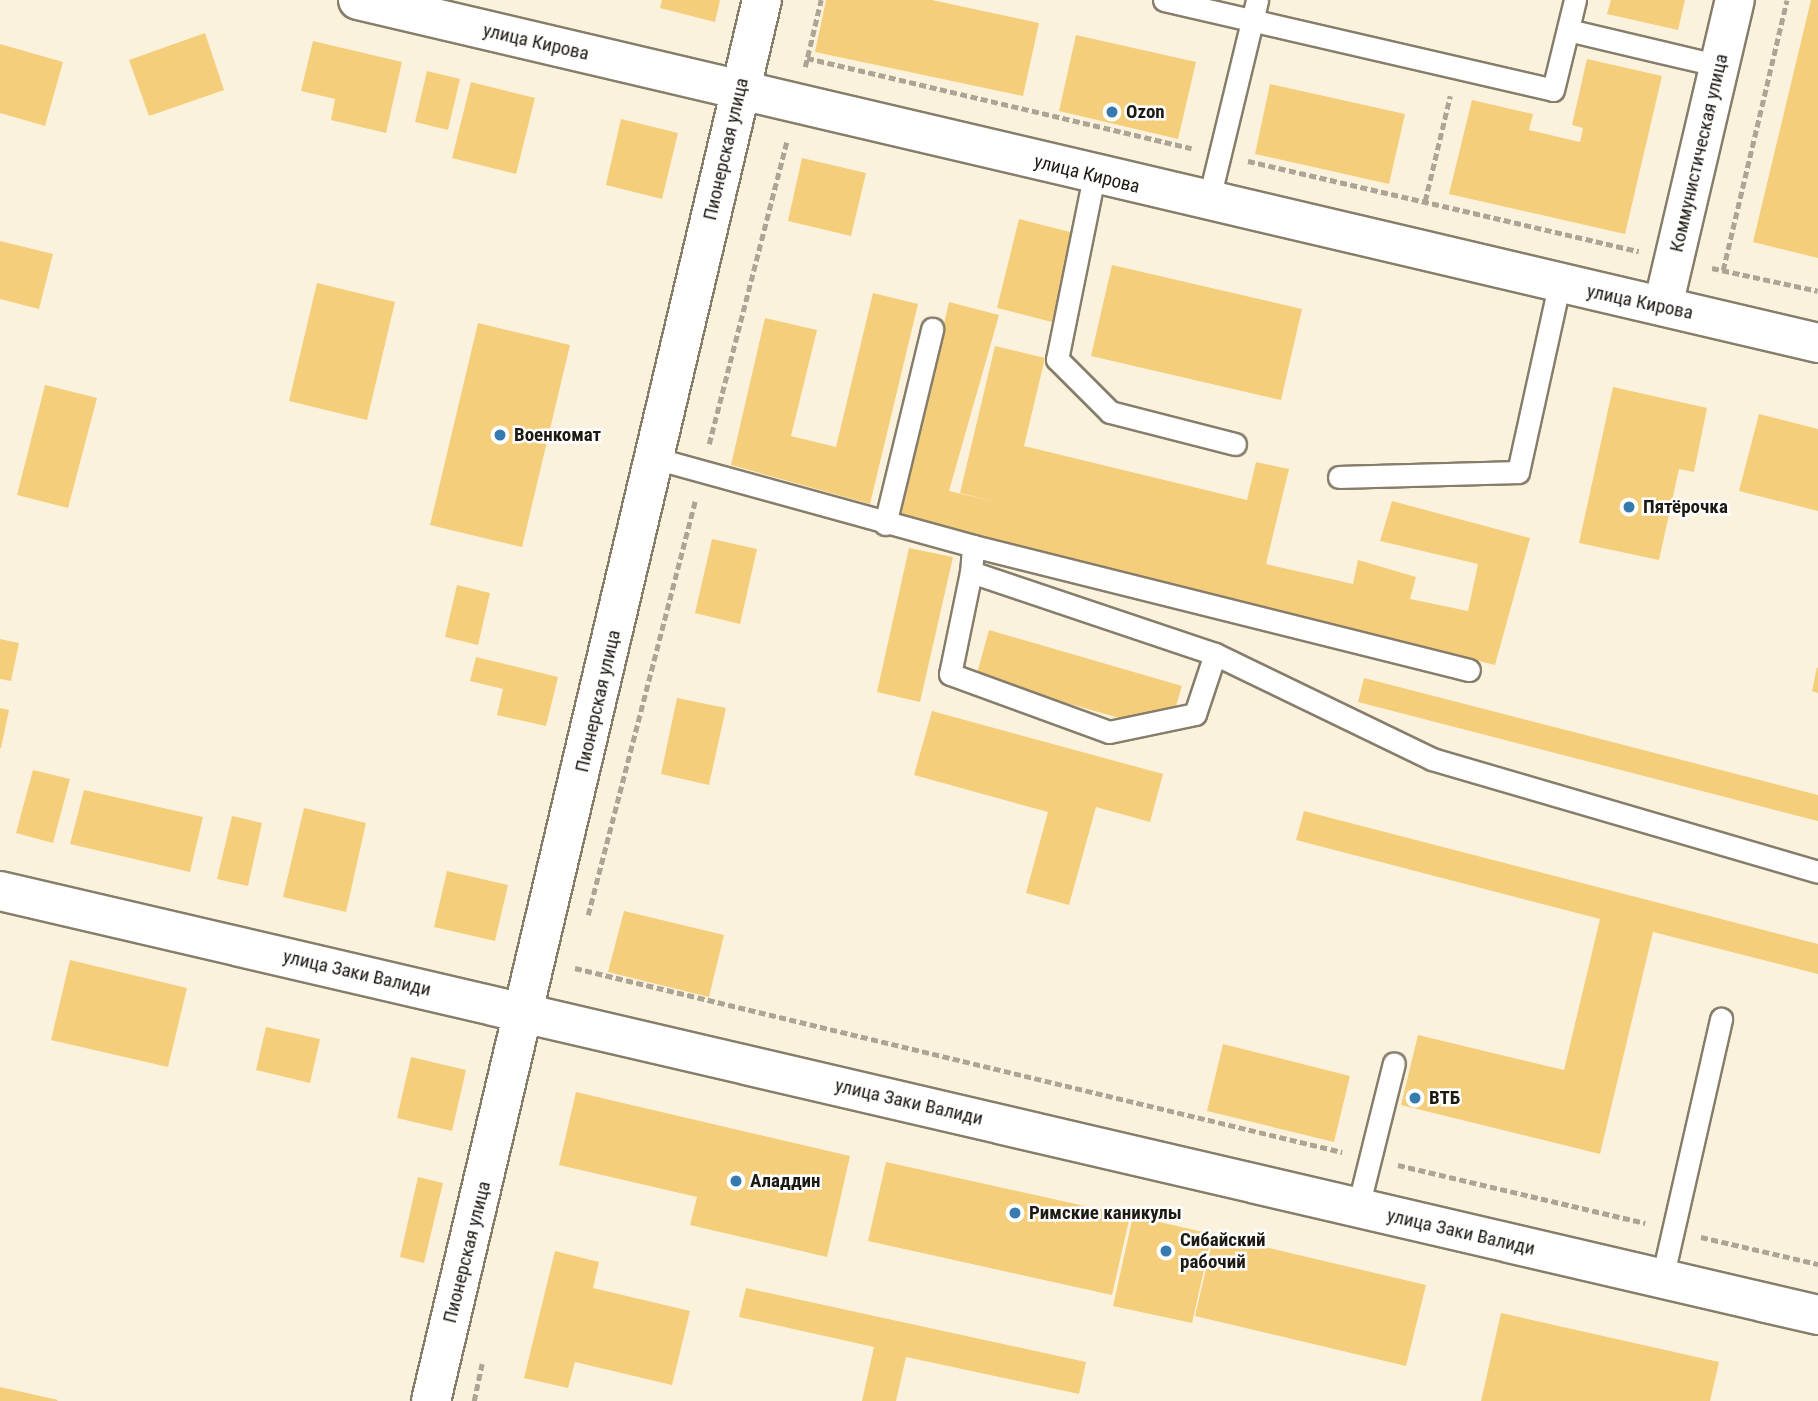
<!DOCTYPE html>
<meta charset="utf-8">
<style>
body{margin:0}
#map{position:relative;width:1818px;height:1401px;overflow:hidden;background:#fbf2de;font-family:"Roboto Condensed",sans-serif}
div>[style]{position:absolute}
.building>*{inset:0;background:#f5ce7b}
.path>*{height:4.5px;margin-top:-2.25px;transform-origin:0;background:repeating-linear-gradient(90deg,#aca595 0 7px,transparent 0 10.5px)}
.roads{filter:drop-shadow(2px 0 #867d6b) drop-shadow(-2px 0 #867d6b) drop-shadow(0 2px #867d6b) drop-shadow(0 -2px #867d6b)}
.service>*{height:21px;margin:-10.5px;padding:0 10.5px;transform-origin:10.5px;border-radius:10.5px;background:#fff}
.minor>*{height:38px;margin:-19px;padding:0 19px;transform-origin:19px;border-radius:19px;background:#fff}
.tertiary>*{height:38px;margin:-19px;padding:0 19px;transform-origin:19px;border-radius:19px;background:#fff}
.dots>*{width:19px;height:19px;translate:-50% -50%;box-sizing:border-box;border:4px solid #fff;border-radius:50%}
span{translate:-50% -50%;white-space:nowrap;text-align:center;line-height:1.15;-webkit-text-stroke:5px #fff;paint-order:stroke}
.street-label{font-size:19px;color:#1e1a13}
.poi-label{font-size:19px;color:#1e1a13;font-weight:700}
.left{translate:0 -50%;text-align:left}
</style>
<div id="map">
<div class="building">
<div style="clip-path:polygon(662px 0,720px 0,715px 22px,660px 8px)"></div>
<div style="clip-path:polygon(826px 0,932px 0,1039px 23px,1023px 96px,815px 52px)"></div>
<div style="clip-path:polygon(1611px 0,1685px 0,1678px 30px,1607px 14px)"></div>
<div style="clip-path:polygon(1811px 0,1818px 0,1818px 258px,1753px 242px)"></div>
<div style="clip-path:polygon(205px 33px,224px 90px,149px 116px,129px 60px)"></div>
<div style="clip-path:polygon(1076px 35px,1196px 62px,1178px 139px,1059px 111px)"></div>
<div style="clip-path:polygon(313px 41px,402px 62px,386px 133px,331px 120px,335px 99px,301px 91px)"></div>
<div style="clip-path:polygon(0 44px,63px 62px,45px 126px,0 113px)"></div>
<div style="clip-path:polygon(1587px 59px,1662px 76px,1625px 234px,1449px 194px,1472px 100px,1533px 114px,1529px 130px,1580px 142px,1583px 128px,1572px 125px)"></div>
<div style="clip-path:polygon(427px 71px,460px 79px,448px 130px,415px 122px)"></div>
<div style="clip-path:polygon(471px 82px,535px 98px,516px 174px,452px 158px)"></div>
<div style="clip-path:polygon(1270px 84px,1405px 114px,1389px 184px,1255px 154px)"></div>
<div style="clip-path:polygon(621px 119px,678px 133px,662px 199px,606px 185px)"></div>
<div style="clip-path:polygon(802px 158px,866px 173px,851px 236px,788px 221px)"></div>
<div style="clip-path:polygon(1019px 219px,1074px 233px,1052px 322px,997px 308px)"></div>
<div style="clip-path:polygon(0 241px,53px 254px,39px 309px,0 299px)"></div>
<div style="clip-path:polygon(1112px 265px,1302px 309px,1281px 400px,1091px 356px)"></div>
<div style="clip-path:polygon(317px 283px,395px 302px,367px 420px,289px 401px)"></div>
<div style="clip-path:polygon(873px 293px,918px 304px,870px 504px,731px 465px,765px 318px,817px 330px,791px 436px,836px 447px)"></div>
<div style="clip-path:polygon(949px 302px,999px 315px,949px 491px,996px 502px,960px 493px,995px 346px,1045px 358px,1024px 446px,1247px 500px,1256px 462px,1289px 469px,1266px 564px,1353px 584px,1358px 560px,1416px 577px,1410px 599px,1468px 611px,1478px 564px,1380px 541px,1392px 501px,1530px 538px,1495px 665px,900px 517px)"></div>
<div style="clip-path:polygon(478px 323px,570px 345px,522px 547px,430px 525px)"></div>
<div style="clip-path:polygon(45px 385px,97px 398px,68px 508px,17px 495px)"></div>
<div style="clip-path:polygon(1613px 387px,1707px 408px,1694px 472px,1679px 469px,1659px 560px,1579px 543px)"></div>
<div style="clip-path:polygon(1759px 414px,1818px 429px,1818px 511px,1739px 491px)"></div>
<div style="clip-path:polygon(712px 539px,757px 549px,740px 624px,695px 613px)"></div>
<div style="clip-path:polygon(909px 548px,953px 557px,920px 702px,877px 692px)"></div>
<div style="clip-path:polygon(457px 585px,490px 593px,478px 645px,445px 637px)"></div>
<div style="clip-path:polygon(989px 630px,1182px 686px,1168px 732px,976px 677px)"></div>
<div style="clip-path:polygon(0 639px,19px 643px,11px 681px,0 679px)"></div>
<div style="clip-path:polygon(476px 657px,558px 677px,546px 726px,497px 715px,503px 689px,470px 681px)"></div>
<div style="clip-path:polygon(1817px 667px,1818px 668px,1818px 693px,1812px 691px)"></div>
<div style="clip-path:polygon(1364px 678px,1818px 795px,1818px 821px,1358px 702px)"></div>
<div style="clip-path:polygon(677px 698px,726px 708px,709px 785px,661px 774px)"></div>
<div style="clip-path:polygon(0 708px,9px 710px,1px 748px,0 748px)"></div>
<div style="clip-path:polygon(932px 711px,1163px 774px,1150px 822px,1096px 807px,1069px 905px,1026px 893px,1048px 812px,914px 775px)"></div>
<div style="clip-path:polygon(33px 770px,70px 779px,53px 843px,16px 833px)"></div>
<div style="clip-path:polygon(84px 790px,203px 817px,190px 872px,70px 844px)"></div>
<div style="clip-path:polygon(304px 808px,366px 823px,346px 912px,283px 897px)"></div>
<div style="clip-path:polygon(1304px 811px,1818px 944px,1818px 974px,1653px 932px,1600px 1154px,1401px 1105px,1418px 1035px,1564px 1070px,1600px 919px,1296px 840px)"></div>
<div style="clip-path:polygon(232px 816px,262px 823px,248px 886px,217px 879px)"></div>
<div style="clip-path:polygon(447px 871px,508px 885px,495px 941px,434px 927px)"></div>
<div style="clip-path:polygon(624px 911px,724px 935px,709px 997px,608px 972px)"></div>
<div style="clip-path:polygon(70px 960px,187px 988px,168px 1067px,51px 1040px)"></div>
<div style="clip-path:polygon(266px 1027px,320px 1039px,310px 1083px,256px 1070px)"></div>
<div style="clip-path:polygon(1223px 1044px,1350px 1076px,1334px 1142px,1207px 1111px)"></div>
<div style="clip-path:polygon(411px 1057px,466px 1070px,452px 1131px,397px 1118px)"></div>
<div style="clip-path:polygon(576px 1092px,850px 1156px,827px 1257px,690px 1225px,697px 1197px,559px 1165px)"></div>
<div style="clip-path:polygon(886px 1162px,1130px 1216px,1112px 1295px,868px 1241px)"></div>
<div style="clip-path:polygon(418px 1177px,443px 1183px,424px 1263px,400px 1257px)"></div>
<div style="clip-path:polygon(1133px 1216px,1212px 1234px,1192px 1323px,1113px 1306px)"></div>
<div style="clip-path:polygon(1214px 1235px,1426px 1285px,1406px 1366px,1195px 1316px)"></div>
<div style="clip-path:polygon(555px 1251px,599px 1262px,593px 1288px,690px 1311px,672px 1385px,575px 1362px,568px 1388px,524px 1378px)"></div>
<div style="clip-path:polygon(746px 1288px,1086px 1362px,1079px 1394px,906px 1357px,896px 1401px,862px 1401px,874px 1347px,739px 1317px)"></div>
<div style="clip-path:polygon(1501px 1313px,1719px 1362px,1710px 1401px,1481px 1401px)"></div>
<div style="clip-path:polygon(0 1387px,58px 1400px,57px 1401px,0 1401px)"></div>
</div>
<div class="path">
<div style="left:807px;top:58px;width:395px;rotate:13.2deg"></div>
<div style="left:805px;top:67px;width:69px;rotate:-76.6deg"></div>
<div style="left:1248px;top:161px;width:401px;rotate:13deg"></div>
<div style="left:1425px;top:201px;width:108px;rotate:-76.6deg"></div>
<div style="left:1712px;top:268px;width:108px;rotate:12.2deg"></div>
<div style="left:1723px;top:270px;width:277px;rotate:-76.7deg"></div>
<div style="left:709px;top:444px;width:314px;rotate:-75.6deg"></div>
<div style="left:588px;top:915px;width:429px;rotate:-75.5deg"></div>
<div style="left:575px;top:968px;width:789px;rotate:13.49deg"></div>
<div style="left:1398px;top:1165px;width:254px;rotate:13.2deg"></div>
<div style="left:1701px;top:1237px;width:120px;rotate:13deg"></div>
<div style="left:474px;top:1401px;width:38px;rotate:-78deg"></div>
</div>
<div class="roads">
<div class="service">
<div style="left:1164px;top:0;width:399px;rotate:13deg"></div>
<div style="left:1553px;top:90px;width:93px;rotate:-76.3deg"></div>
<div style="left:1568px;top:30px;width:156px;rotate:13.3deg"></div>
<div style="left:1094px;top:176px;width:187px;rotate:101.4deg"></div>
<div style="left:1057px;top:359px;width:75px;rotate:45deg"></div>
<div style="left:1110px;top:412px;width:129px;rotate:14.4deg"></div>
<div style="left:1208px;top:203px;width:209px;rotate:-76.4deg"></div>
<div style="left:654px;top:458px;width:331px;rotate:15.4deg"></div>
<div style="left:973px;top:546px;width:26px;rotate:94deg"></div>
<div style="left:971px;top:572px;width:257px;rotate:18.6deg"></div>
<div style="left:1215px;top:654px;width:241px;rotate:25.8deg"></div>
<div style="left:1432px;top:759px;width:402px;rotate:16.3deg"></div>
<div style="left:1339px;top:477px;width:179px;rotate:-1.6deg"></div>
<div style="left:1518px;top:472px;width:190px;rotate:-77.6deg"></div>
<div style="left:885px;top:524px;width:201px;rotate:-76.4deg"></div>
<div style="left:973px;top:546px;width:511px;rotate:14.04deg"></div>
<div style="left:971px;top:572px;width:104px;rotate:101.6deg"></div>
<div style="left:950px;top:674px;width:169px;rotate:20deg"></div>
<div style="left:1109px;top:732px;width:88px;rotate:-11.8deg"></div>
<div style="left:1195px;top:714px;width:63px;rotate:-71.6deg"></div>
<div style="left:1358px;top:1207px;width:148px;rotate:-76deg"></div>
<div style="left:1662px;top:1279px;width:267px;rotate:-77.2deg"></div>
</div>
<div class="minor">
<div style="left:358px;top:0;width:1500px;rotate:13.22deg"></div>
<div style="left:1663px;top:306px;width:314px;rotate:-76.8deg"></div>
</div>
<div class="tertiary">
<div style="left:0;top:891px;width:1867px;rotate:13.13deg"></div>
<div style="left:431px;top:1401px;width:1440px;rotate:-76.71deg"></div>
</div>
</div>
<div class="dots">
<div style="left:1112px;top:112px;background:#367bb0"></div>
<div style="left:500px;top:435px;background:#367bb0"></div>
<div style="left:1629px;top:507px;background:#367bb0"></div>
<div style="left:1415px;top:1098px;background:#367bb0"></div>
<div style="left:736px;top:1181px;background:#367bb0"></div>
<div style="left:1015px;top:1213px;background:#367bb0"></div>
<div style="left:1166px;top:1251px;background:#367bb0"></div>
</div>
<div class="street-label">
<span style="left:536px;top:42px;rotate:13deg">улица Кирова</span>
<span style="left:726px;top:149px;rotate:-77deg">Пионерская улица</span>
<span style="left:1699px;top:153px;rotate:-77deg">Коммунистическая улица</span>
<span style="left:1087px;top:174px;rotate:14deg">улица Кирова</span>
<span style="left:1640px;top:302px;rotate:12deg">улица Кирова</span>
<span style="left:598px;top:701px;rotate:-77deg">Пионерская улица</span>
<span style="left:357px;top:973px;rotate:13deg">улица Заки Валиди</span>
<span style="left:909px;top:1102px;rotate:13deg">улица Заки Валиди</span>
<span style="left:1461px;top:1232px;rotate:13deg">улица Заки Валиди</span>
<span style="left:467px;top:1252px;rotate:-76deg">Пионерская улица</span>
</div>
<div class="poi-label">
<span class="left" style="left:1126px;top:112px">Ozon</span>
<span class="left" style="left:514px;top:435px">Военкомат</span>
<span class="left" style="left:1643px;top:507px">Пятёрочка</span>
<span class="left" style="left:1429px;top:1098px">ВТБ</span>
<span class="left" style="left:750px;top:1181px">Аладдин</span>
<span class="left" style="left:1029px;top:1213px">Римские каникулы</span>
<span class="left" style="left:1180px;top:1251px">Сибайский<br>рабочий</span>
</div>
</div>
